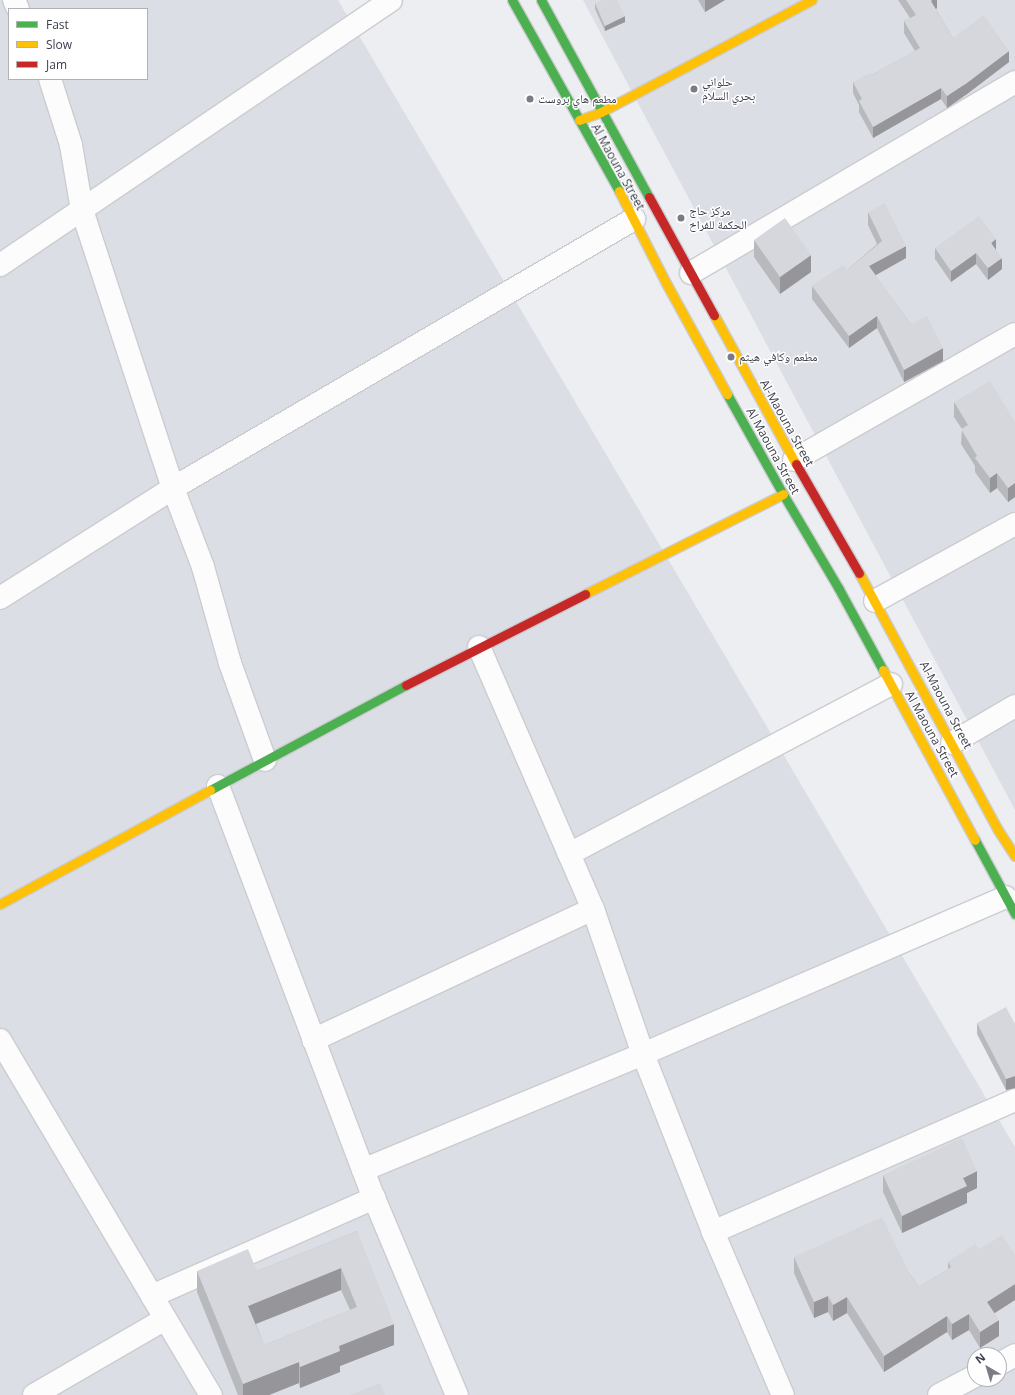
<!DOCTYPE html>
<meta charset="utf-8">
<style>
body{margin:0}
#map{position:relative;width:1015px;height:1395px;overflow:hidden;background:#edeef2;font-family:"Open Sans","Noto Naskh Arabic",sans-serif}
div>[style]{position:absolute}
.residential>*{inset:0;background:#dcdee5}
.roads{filter:drop-shadow(1px 0 #cbccd0) drop-shadow(-1px 0 #cbccd0) drop-shadow(0 1px #cbccd0) drop-shadow(0 -1px #cbccd0)}
.street>*{height:22px;margin:-11px;padding:0 11px;transform-origin:11px;border-radius:11px;background:#fcfcfd}
.fast>*{height:9px;margin:-4.5px;padding:0 4.5px;transform-origin:4.5px;border-radius:4.5px;background:#4caf50}
.slow>*{height:9px;margin:-4.5px;padding:0 4.5px;transform-origin:4.5px;border-radius:4.5px;background:#ffc107}
.jam>*{height:9px;margin:-4.5px;padding:0 4.5px;transform-origin:4.5px;border-radius:4.5px;background:#c62828}
.wall>*{inset:0;background:#b8b9bd}
.shaded-wall>*{inset:0;background:#96969a}
.building>*{inset:0;background:#d6d7dc}
.dots>*{width:11px;height:11px;translate:-50% -50%;box-sizing:border-box;border:2px solid #fff;border-radius:50%}
span{translate:-50% -50%;white-space:nowrap;text-align:center;line-height:1.15;-webkit-text-stroke:3px #fff;paint-order:stroke}
.poi-label{font-size:12px;color:#3a3e48}
.left{translate:0 -50%;text-align:left}
.street-label{font-size:12px;color:#3a3e48}
.legend{position:absolute;left:8px;top:8px;width:140px;height:72px;box-sizing:border-box;background:#fff;border:1px solid #b0b2b6;margin:0;padding:5px 7px;list-style:none;font-size:12px;color:#3a3e48}
.legend li{display:flex;align-items:center;gap:8px;height:20px}
.legend b{width:20px;border:1px solid #b0b2b6}
.north{position:absolute;left:967px;top:1347px;width:40px;height:40px;box-sizing:border-box;background:#fff;border:1px solid #b0b2b6;border-radius:50%;rotate:322deg;font-size:11px;font-weight:700;line-height:16px;text-align:center;color:#3a3e48}
.north::after{content:'';display:block;margin:auto;width:14px;height:18px;background:#797c84;clip-path:polygon(50% 0,100% 100%,50% 72%,0 100%)}
</style>
<div id="map">
<div class="residential">
<div style="clip-path:polygon(evenodd,0 0,338px 0,1015px 1147px,1015px 1395px,0 1395px,0 0,9px 9px,147px 9px,147px 79px,9px 79px,9px 9px,0 0,975px 1355px,999px 1355px,999px 1379px,975px 1379px,975px 1355px)"></div>
<div style="clip-path:polygon(583px 0,1015px 0,1015px 810px)"></div>
</div>
<div class="roads">
<div class="street">
<div style="left:14px;top:0;width:10px;rotate:66deg"></div>
<div style="left:50px;top:79px;width:69px;rotate:72.3deg"></div>
<div style="left:71px;top:145px;width:66px;rotate:80.4deg"></div>
<div style="left:82px;top:210px;width:293px;rotate:71.9deg"></div>
<div style="left:173px;top:488px;width:85px;rotate:69.2deg"></div>
<div style="left:203px;top:567px;width:100px;rotate:74.3deg"></div>
<div style="left:230px;top:663px;width:103px;rotate:70.2deg"></div>
<div style="left:0;top:265px;width:472px;rotate:-34.1deg"></div>
<div style="left:691px;top:273px;width:376px;rotate:-30.5deg"></div>
<div style="left:794px;top:460px;width:254px;rotate:-29.7deg"></div>
<div style="left:0;top:598px;width:205px;rotate:-32.4deg"></div>
<div style="left:173px;top:488px;width:534px;rotate:-30.26deg"></div>
<div style="left:875px;top:601px;width:160px;rotate:-28.8deg"></div>
<div style="left:479px;top:647px;width:286px;rotate:66.5deg"></div>
<div style="left:593px;top:909px;width:153px;rotate:71deg"></div>
<div style="left:643px;top:1054px;width:191px;rotate:68.5deg"></div>
<div style="left:713px;top:1232px;width:177px;rotate:66.8deg"></div>
<div style="left:952px;top:743px;width:73px;rotate:-30.4deg"></div>
<div style="left:218px;top:786px;width:441px;rotate:69.3deg"></div>
<div style="left:374px;top:1198px;width:214px;rotate:67.2deg"></div>
<div style="left:569px;top:854px;width:364px;rotate:-27.8deg"></div>
<div style="left:0;top:1040px;width:413px;rotate:59.3deg"></div>
<div style="left:313px;top:1040px;width:309px;rotate:-25.1deg"></div>
<div style="left:363px;top:1170px;width:303px;rotate:-22.5deg"></div>
<div style="left:643px;top:1054px;width:395px;rotate:-23.4deg"></div>
<div style="left:713px;top:1232px;width:330px;rotate:-23.6deg"></div>
<div style="left:152px;top:1296px;width:243px;rotate:-23.8deg"></div>
<div style="left:999px;top:1364px;width:18px;rotate:-29deg"></div>
<div style="left:34px;top:1395px;width:151px;rotate:-30.1deg"></div>
<div style="left:939px;top:1395px;width:41px;rotate:-27.8deg"></div>
</div>
<div class="fast">
<div style="left:512px;top:0;width:219px;rotate:60.7deg"></div>
<div style="left:541px;top:0;width:225px;rotate:61.3deg"></div>
<div style="left:727px;top:394px;width:115px;rotate:60.8deg"></div>
<div style="left:783px;top:494px;width:110px;rotate:59.5deg"></div>
<div style="left:839px;top:589px;width:92px;rotate:61.5deg"></div>
<div style="left:210px;top:790px;width:222px;rotate:-28.2deg"></div>
<div style="left:975px;top:840px;width:84px;rotate:61.6deg"></div>
</div>
<div class="slow">
<div style="left:579px;top:120px;width:23px;rotate:-20deg"></div>
<div style="left:601px;top:112px;width:239px;rotate:-28deg"></div>
<div style="left:619px;top:191px;width:103px;rotate:62.9deg"></div>
<div style="left:666px;top:283px;width:127px;rotate:61.2deg"></div>
<div style="left:714px;top:315px;width:170px;rotate:61.2deg"></div>
<div style="left:859px;top:573px;width:292px;rotate:61.6deg"></div>
<div style="left:998px;top:830px;width:31px;rotate:57deg"></div>
<div style="left:585px;top:594px;width:222px;rotate:-26.8deg"></div>
<div style="left:883px;top:670px;width:193px;rotate:61.6deg"></div>
<div style="left:0;top:904px;width:239px;rotate:-28.5deg"></div>
</div>
<div class="jam">
<div style="left:649px;top:197px;width:135px;rotate:61.2deg"></div>
<div style="left:796px;top:464px;width:126px;rotate:60deg"></div>
<div style="left:406px;top:685px;width:201px;rotate:-26.9deg"></div>
</div>
</div>
<div class="wall">
<div style="clip-path:polygon(698px 0,725px 0,705px 12px)"></div>
<div style="clip-path:polygon(898px 0,937px 0,937px 8px,936px 9px,953px 38px,1009px 62px,967px 94px,947px 108px,941px 99px,873px 138px,859px 112px,859px 105px,853px 93px,853px 82px,871px 75px,915px 51px,904px 33px,904px 21px,910px 18px)"></div>
<div style="clip-path:polygon(595px 3px,625px 22px,605px 31px,595px 9px)"></div>
<div style="clip-path:polygon(868px 212px,906px 258px,875px 275px,911px 324px,943px 361px,904px 382px,877px 328px,849px 348px,812px 299px,812px 286px,847px 270px,877px 244px,868px 225px)"></div>
<div style="clip-path:polygon(754px 240px,811px 272px,780px 294px,754px 257px)"></div>
<div style="clip-path:polygon(935px 248px,996px 251px,1002px 269px,988px 280px,976px 264px,951px 282px,935px 259px)"></div>
<div style="clip-path:polygon(954px 402px,1015px 422px,1015px 497px,1008px 502px,997px 488px,990px 493px,975px 472px,975px 466px,961px 444px,962px 429px,954px 417px)"></div>
<div style="clip-path:polygon(977px 1023px,1015px 1024px,1015px 1088px,1006px 1090px,977px 1034px)"></div>
<div style="clip-path:polygon(883px 1175px,977px 1188px,967px 1193px,967px 1203px,902px 1233px,883px 1192px)"></div>
<div style="clip-path:polygon(evenodd,357px 1231px,394px 1345px,340px 1366px,340px 1372px,300px 1388px,299px 1383px,269px 1395px,238px 1395px,197px 1292px,197px 1271px,257px 1271px,357px 1231px,341px 1290px,350px 1310px,264px 1345px,256px 1324px,341px 1290px)"></div>
<div style="clip-path:polygon(1015px 1255px,1015px 1300px,994px 1313px,999px 1336px,980px 1348px,969px 1330px,952px 1340px,947px 1332px,884px 1372px,847px 1313px,833px 1321px,828px 1312px,814px 1318px,794px 1273px,794px 1257px,909px 1272px,919px 1287px,948px 1269px,948px 1262px)"></div>
</div>
<div class="shaded-wall">
<div style="clip-path:polygon(705px 0,725px 0,705px 12px)"></div>
<div style="clip-path:polygon(932px 0,937px 0,937px 8px,931px 12px,931px 1px)"></div>
<div style="clip-path:polygon(625px 16px,625px 22px,605px 31px,605px 26px)"></div>
<div style="clip-path:polygon(1009px 51px,1009px 62px,967px 94px,947px 108px,947px 96px)"></div>
<div style="clip-path:polygon(941px 88px,941px 99px,873px 138px,873px 127px)"></div>
<div style="clip-path:polygon(996px 239px,996px 251px,991px 243px)"></div>
<div style="clip-path:polygon(906px 246px,906px 258px,869px 279px,869px 266px)"></div>
<div style="clip-path:polygon(976px 253px,976px 264px,951px 282px,951px 271px)"></div>
<div style="clip-path:polygon(811px 255px,811px 272px,780px 294px,780px 277px)"></div>
<div style="clip-path:polygon(1002px 258px,1002px 269px,988px 280px,988px 268px)"></div>
<div style="clip-path:polygon(877px 316px,877px 328px,849px 348px,849px 336px)"></div>
<div style="clip-path:polygon(943px 348px,943px 361px,904px 382px,904px 370px)"></div>
<div style="clip-path:polygon(997px 473px,997px 488px,990px 493px,990px 478px)"></div>
<div style="clip-path:polygon(1015px 483px,1015px 497px,1008px 502px,1008px 488px)"></div>
<div style="clip-path:polygon(1015px 1076px,1015px 1088px,1006px 1090px,1006px 1079px)"></div>
<div style="clip-path:polygon(977px 1171px,977px 1188px,967px 1193px,967px 1203px,902px 1233px,902px 1216px,963px 1178px)"></div>
<div style="clip-path:polygon(341px 1268px,341px 1290px,248px 1327px,248px 1306px)"></div>
<div style="clip-path:polygon(1015px 1284px,1015px 1300px,987px 1318px,987px 1302px)"></div>
<div style="clip-path:polygon(828px 1296px,828px 1312px,814px 1318px,814px 1302px)"></div>
<div style="clip-path:polygon(847px 1297px,847px 1313px,833px 1321px,833px 1305px)"></div>
<div style="clip-path:polygon(969px 1314px,969px 1330px,952px 1340px,952px 1324px)"></div>
<div style="clip-path:polygon(947px 1316px,947px 1332px,884px 1372px,884px 1356px)"></div>
<div style="clip-path:polygon(999px 1320px,999px 1336px,980px 1348px,980px 1332px)"></div>
<div style="clip-path:polygon(394px 1324px,394px 1345px,340px 1366px,340px 1372px,300px 1388px,300px 1367px,339px 1346px)"></div>
<div style="clip-path:polygon(299px 1362px,299px 1383px,269px 1395px,243px 1395px,243px 1384px)"></div>
</div>
<div class="building">
<div style="clip-path:polygon(602px 0,617px 0,625px 16px,605px 26px,595px 3px)"></div>
<div style="clip-path:polygon(906px 0,932px 0,931px 1px,953px 38px,984px 15px,1009px 51px,967px 83px,947px 96px,941px 88px,873px 127px,859px 101px,862px 99px,853px 82px,870px 73px,871px 75px,920px 48px,904px 21px,916px 15px)"></div>
<div style="clip-path:polygon(885px 203px,906px 246px,869px 266px,911px 324px,927px 316px,943px 348px,904px 370px,877px 316px,849px 336px,812px 286px,843px 265px,847px 270px,882px 241px,868px 212px)"></div>
<div style="clip-path:polygon(979px 216px,996px 239px,991px 243px,1002px 258px,988px 268px,976px 253px,951px 271px,935px 248px)"></div>
<div style="clip-path:polygon(785px 218px,811px 255px,780px 277px,754px 240px)"></div>
<div style="clip-path:polygon(990px 381px,1015px 422px,1015px 483px,1008px 488px,997px 473px,990px 478px,975px 458px,977px 456px,961px 429px,968px 425px,954px 402px)"></div>
<div style="clip-path:polygon(1006px 1007px,1015px 1024px,1015px 1076px,1006px 1079px,977px 1023px)"></div>
<div style="clip-path:polygon(962px 1138px,977px 1171px,963px 1178px,967px 1186px,902px 1216px,883px 1175px)"></div>
<div style="clip-path:polygon(882px 1217px,909px 1272px,919px 1287px,951px 1267px,948px 1262px,975px 1244px,979px 1249px,1002px 1235px,1015px 1255px,1015px 1284px,987px 1302px,999px 1320px,980px 1332px,969px 1314px,952px 1324px,947px 1316px,884px 1356px,847px 1297px,833px 1305px,828px 1296px,814px 1302px,794px 1257px)"></div>
<div style="clip-path:polygon(evenodd,357px 1231px,394px 1324px,339px 1346px,340px 1351px,300px 1367px,299px 1362px,243px 1384px,197px 1271px,248px 1249px,257px 1271px,357px 1231px,341px 1268px,357px 1307px,264px 1345px,248px 1306px,341px 1268px)"></div>
<div style="clip-path:polygon(380px 1383px,385px 1395px,350px 1395px)"></div>
</div>
<div class="dots">
<div style="left:694px;top:89px;background:#797c84"></div>
<div style="left:530px;top:99px;background:#797c84"></div>
<div style="left:681px;top:218px;background:#797c84"></div>
<div style="left:731px;top:357px;background:#797c84"></div>
</div>
<div class="poi-label">
<span class="left" style="left:702px;top:89px">حلواني<br>بحري السلام</span>
<span class="left" style="left:538px;top:99px">مطعم هاي بروست</span>
<span class="left" style="left:689px;top:218px">مركز حاج<br>الحكمة للفراخ</span>
<span class="left" style="left:739px;top:357px">مطعم وكافي هيثم</span>
</div>
<div class="street-label">
<span style="left:618px;top:167px;rotate:61deg">Al Maouna Street</span>
<span style="left:787px;top:423px;rotate:61deg">Al-Maouna Street</span>
<span style="left:773px;top:451px;rotate:61deg">Al Maouna Street</span>
<span style="left:946px;top:705px;rotate:62deg">Al-Maouna Street</span>
<span style="left:932px;top:734px;rotate:61deg">Al Maouna Street</span>
</div>
<ul class="legend">
<li><b style="height:5px;background:#4caf50"></b>Fast</li>
<li><b style="height:5px;background:#ffc107"></b>Slow</li>
<li><b style="height:5px;background:#c62828"></b>Jam</li>
</ul>
<div class="north">N</div>
</div>
